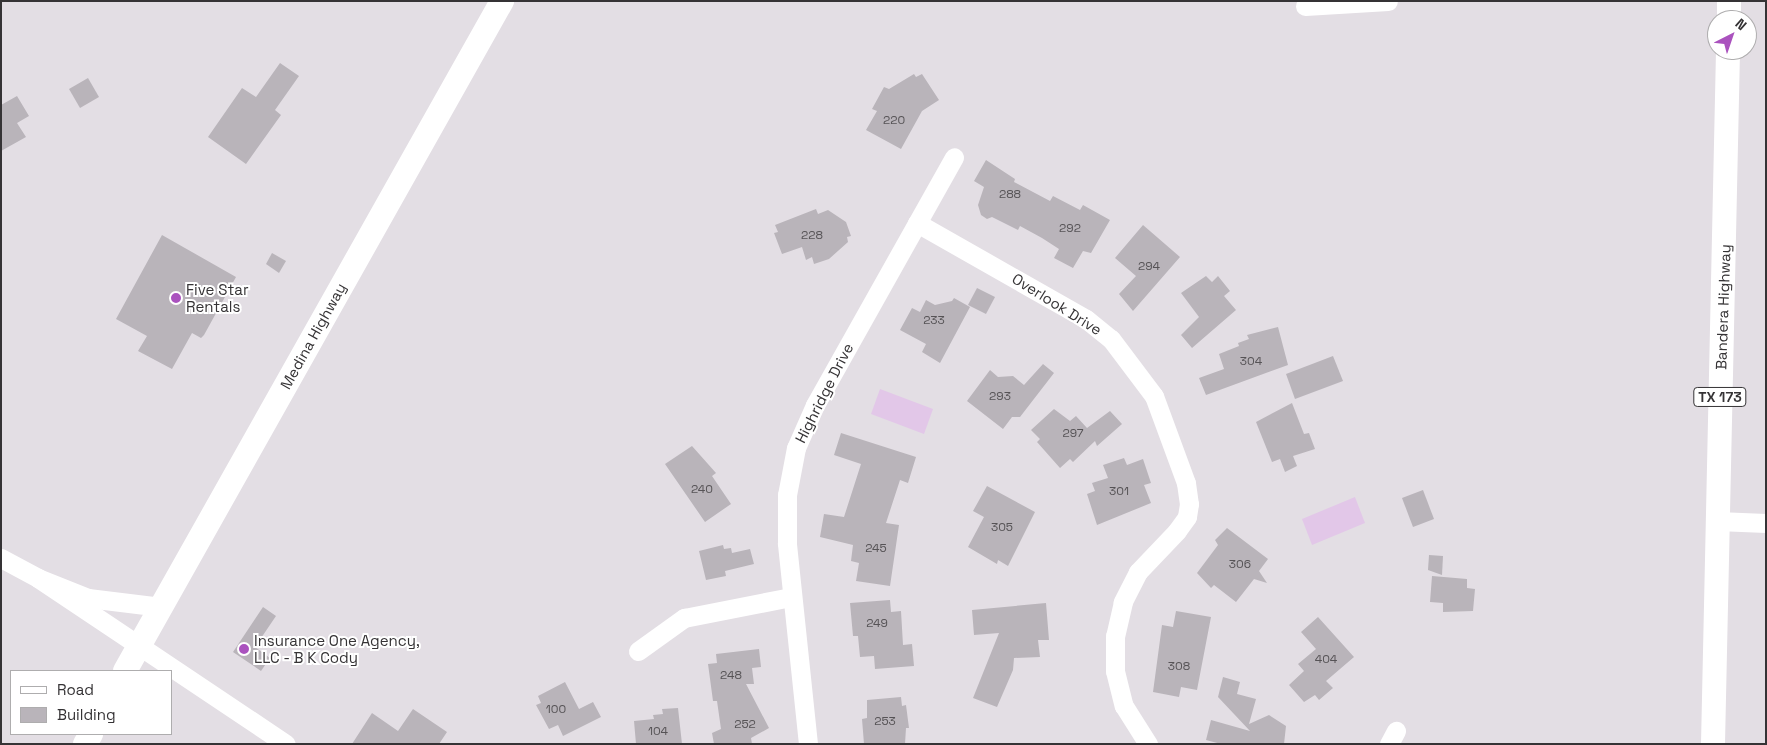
<!DOCTYPE html>
<style>
body{margin:0}
#map{position:relative;width:1767px;height:745px;overflow:hidden;background:#e3dee4;font-family:"Space Grotesk",sans-serif}
div>[style]{position:absolute}
.green>*{inset:0;background:#e2c7e8}
.building>*{inset:0;background:#b9b4ba}
.minor>*{height:19px;margin:-9.5px;padding:0 9.5px;transform-origin:9.5px;border-radius:9.5px;background:#fff}
.major>*{height:24px;margin:-12px;padding:0 12px;transform-origin:12px;border-radius:12px;background:#fff}
.dots>*{width:14px;height:14px;translate:-50% -50%;box-sizing:border-box;border:2px solid #fff;border-radius:50%}
span{translate:-50% -50%;white-space:nowrap;text-align:center;line-height:1.15;-webkit-text-stroke:4px #fff;paint-order:stroke}
.number-label{font-size:12px;color:#565356}
.number-label span{-webkit-text-stroke-width:0}
.shield-label span{padding:1px 4px;background:#fff;border:1px solid;border-radius:4px;-webkit-text-stroke-width:0}
.shield-label{font-size:14px;color:#353335;font-weight:700}
.poi-label{font-size:15px;color:#353335}
.left{translate:0 -50%;text-align:left}
.street-label{font-size:15px;color:#353335}
.frame{position:absolute;inset:0;border:2px solid #353335;pointer-events:none}
.legend{position:absolute;left:10px;top:670px;width:162px;height:65px;box-sizing:border-box;background:#fff;border:1px solid #aeadae;margin:0;padding:6px 9px;list-style:none;font-size:15px;color:#353335}
.legend li{display:flex;align-items:center;gap:10px;height:25px}
.legend b{width:25px;border:1px solid #aeadae}
.north{position:absolute;left:1707px;top:10px;width:50px;height:50px;box-sizing:border-box;background:#fff;border:1px solid #aeadae;border-radius:50%;rotate:41deg;font-size:14px;font-weight:700;line-height:20px;text-align:center;color:#353335}
.north::after{content:'';display:block;margin:auto;width:18px;height:22px;background:#aa52be;clip-path:polygon(50% 0,100% 100%,50% 72%,0 100%)}
</style>
<div id="map">
<div class="green">
<div style="clip-path:polygon(880px 389px,933px 409px,924px 434px,871px 414px)"></div>
<div style="clip-path:polygon(1355px 497px,1365px 523px,1312px 545px,1302px 519px)"></div>
</div>
<div class="building">
<div style="clip-path:polygon(280px 63px,299px 76px,275px 110px,281px 115px,246px 164px,208px 137px,242px 88px,256px 97px)"></div>
<div style="clip-path:polygon(914px 74px,916px 77px,922px 74px,939px 100px,922px 111px,901px 149px,866px 130px,877px 111px,872px 109px,884px 87px,889px 89px)"></div>
<div style="clip-path:polygon(88px 78px,99px 97px,80px 108px,69px 89px)"></div>
<div style="clip-path:polygon(17px 96px,29px 116px,17px 123px,26px 137px,1px 151px,1px 105px)"></div>
<div style="clip-path:polygon(986px 160px,1015px 179px,1014px 182px,1050px 201px,1053px 196px,1080px 210px,1083px 205px,1110px 220px,1091px 253px,1083px 251px,1073px 268px,1054px 258px,1059px 249px,1042px 238px,1020px 226px,1018px 230px,992px 217px,987px 219px,981px 215px,978px 205px,984px 187px,974px 181px)"></div>
<div style="clip-path:polygon(816px 209px,818px 214px,828px 210px,846px 222px,851px 236px,847px 237px,848px 242px,829px 259px,814px 264px,812px 257px,806px 260px,802px 247px,782px 254px,774px 233px,778px 232px,775px 225px)"></div>
<div style="clip-path:polygon(1143px 225px,1180px 257px,1133px 311px,1119px 294px,1136px 276px,1115px 258px)"></div>
<div style="clip-path:polygon(162px 235px,236px 277px,204px 335px,201px 338px,192px 333px,172px 369px,138px 351px,147px 336px,116px 319px)"></div>
<div style="clip-path:polygon(272px 253px,286px 261px,279px 273px,266px 264px)"></div>
<div style="clip-path:polygon(1206px 276px,1212px 282px,1218px 276px,1230px 291px,1224px 296px,1236px 310px,1192px 348px,1181px 335px,1199px 317px,1181px 293px)"></div>
<div style="clip-path:polygon(977px 288px,995px 297px,986px 314px,968px 305px)"></div>
<div style="clip-path:polygon(954px 298px,970px 307px,940px 363px,922px 352px,926px 344px,900px 330px,912px 308px,920px 312px,926px 300px,935px 305px,952px 301px)"></div>
<div style="clip-path:polygon(1278px 327px,1288px 365px,1206px 395px,1199px 378px,1224px 369px,1219px 354px,1239px 346px,1238px 343px,1249px 339px,1247px 335px)"></div>
<div style="clip-path:polygon(1333px 356px,1343px 381px,1295px 399px,1286px 374px)"></div>
<div style="clip-path:polygon(1043px 364px,1054px 373px,1020px 417px,1012px 417px,1003px 429px,967px 401px,990px 370px,998px 377px,1013px 376px,1024px 385px)"></div>
<div style="clip-path:polygon(1292px 403px,1304px 434px,1309px 433px,1315px 449px,1293px 456px,1297px 466px,1285px 472px,1280px 459px,1272px 462px,1256px 422px)"></div>
<div style="clip-path:polygon(1054px 409px,1070px 421px,1076px 416px,1087px 428px,1110px 411px,1122px 424px,1097px 446px,1095px 441px,1073px 462px,1070px 459px,1060px 468px,1037px 442px,1040px 439px,1031px 430px)"></div>
<div style="clip-path:polygon(841px 433px,916px 457px,908px 483px,900px 480px,886px 523px,899px 525px,890px 586px,856px 581px,859px 563px,851px 561px,853px 545px,820px 537px,824px 514px,844px 517px,861px 464px,834px 455px)"></div>
<div style="clip-path:polygon(692px 446px,716px 473px,712px 476px,731px 504px,705px 522px,665px 464px)"></div>
<div style="clip-path:polygon(1124px 458px,1127px 465px,1143px 459px,1151px 483px,1144px 485px,1151px 503px,1097px 525px,1087px 494px,1095px 491px,1092px 483px,1108px 478px,1103px 465px)"></div>
<div style="clip-path:polygon(987px 486px,1035px 512px,1008px 566px,998px 560px,997px 564px,968px 547px,984px 517px,973px 511px)"></div>
<div style="clip-path:polygon(1423px 490px,1434px 519px,1413px 527px,1402px 498px)"></div>
<div style="clip-path:polygon(1227px 528px,1268px 559px,1259px 571px,1267px 583px,1254px 579px,1236px 602px,1214px 585px,1211px 588px,1197px 573px,1218px 545px,1215px 540px)"></div>
<div style="clip-path:polygon(723px 545px,724px 549px,731px 548px,732px 553px,750px 549px,754px 564px,725px 571px,726px 576px,706px 580px,699px 551px)"></div>
<div style="clip-path:polygon(1429px 555px,1443px 556px,1442px 575px,1428px 570px)"></div>
<div style="clip-path:polygon(1432px 576px,1467px 579px,1467px 588px,1475px 589px,1473px 611px,1443px 612px,1443px 603px,1430px 602px)"></div>
<div style="clip-path:polygon(890px 600px,891px 612px,901px 611px,903px 645px,912px 644px,914px 666px,875px 669px,874px 656px,860px 657px,858px 636px,853px 636px,850px 603px)"></div>
<div style="clip-path:polygon(1046px 603px,1049px 640px,1038px 640px,1040px 657px,1014px 658px,1013px 670px,997px 707px,973px 698px,999px 633px,974px 635px,972px 610px)"></div>
<div style="clip-path:polygon(263px 607px,276px 616px,255px 647px,270px 658px,261px 671px,233px 652px)"></div>
<div style="clip-path:polygon(1176px 611px,1211px 617px,1197px 690px,1181px 687px,1179px 697px,1153px 692px,1162px 625px,1173px 627px)"></div>
<div style="clip-path:polygon(1318px 617px,1354px 657px,1326px 681px,1333px 688px,1319px 700px,1315px 695px,1304px 702px,1289px 685px,1304px 671px,1298px 664px,1316px 649px,1301px 632px)"></div>
<div style="clip-path:polygon(759px 649px,761px 667px,752px 668px,754px 684px,746px 684px,769px 728px,751px 738px,752px 744px,714px 744px,712px 733px,721px 729px,717px 701px,713px 701px,708px 664px,717px 663px,716px 654px)"></div>
<div style="clip-path:polygon(1223px 677px,1240px 682px,1237px 694px,1256px 699px,1249px 724px,1269px 715px,1286px 726px,1284px 744px,1221px 744px,1206px 740px,1211px 720px,1250px 731px,1218px 697px)"></div>
<div style="clip-path:polygon(565px 682px,579px 709px,593px 702px,601px 717px,563px 736px,558px 725px,549px 729px,536px 705px,541px 703px,538px 696px)"></div>
<div style="clip-path:polygon(901px 697px,902px 706px,906px 705px,909px 728px,906px 728px,905px 744px,864px 744px,862px 719px,867px 718px,867px 700px)"></div>
<div style="clip-path:polygon(678px 708px,682px 744px,636px 744px,634px 721px,654px 719px,653px 715px,663px 714px,662px 709px)"></div>
<div style="clip-path:polygon(413px 709px,447px 732px,439px 744px,352px 744px,372px 713px,398px 731px)"></div>
</div>
<div class="minor">
<div style="left:1305px;top:6px;width:83px;rotate:-3.4deg"></div>
<div style="left:917px;top:223px;width:194px;rotate:29.6deg"></div>
<div style="left:1086px;top:319px;width:32px;rotate:39deg"></div>
<div style="left:1111px;top:339px;width:71px;rotate:53deg"></div>
<div style="left:1154px;top:396px;width:93px;rotate:69.8deg"></div>
<div style="left:1186px;top:483px;width:21px;rotate:82deg"></div>
<div style="left:1189px;top:504px;width:13px;rotate:99deg"></div>
<div style="left:1187px;top:517px;width:17px;rotate:126deg"></div>
<div style="left:1177px;top:531px;width:57px;rotate:133.6deg"></div>
<div style="left:1138px;top:572px;width:34px;rotate:117deg"></div>
<div style="left:1123px;top:602px;width:35px;rotate:103deg"></div>
<div style="left:1115px;top:636px;width:35px;rotate:90deg"></div>
<div style="left:1115px;top:671px;width:36px;rotate:76deg"></div>
<div style="left:1124px;top:706px;width:45px;rotate:57.7deg"></div>
<div style="left:1717px;top:521px;width:49px;rotate:2.3deg"></div>
<div style="left:1px;top:558px;width:42px;rotate:28.4deg"></div>
<div style="left:38px;top:578px;width:54px;rotate:21.8deg"></div>
<div style="left:88px;top:598px;width:74px;rotate:7deg"></div>
<div style="left:38px;top:578px;width:298px;rotate:33.8deg"></div>
<div style="left:638px;top:651px;width:57px;rotate:-35.7deg"></div>
<div style="left:684px;top:618px;width:109px;rotate:-11.1deg"></div>
<div style="left:808px;top:744px;width:202px;rotate:-96deg"></div>
<div style="left:787px;top:543px;width:48px;rotate:-90deg"></div>
<div style="left:787px;top:495px;width:48px;rotate:-79.2deg"></div>
<div style="left:796px;top:448px;width:47px;rotate:-66.2deg"></div>
<div style="left:815px;top:405px;width:284px;rotate:-60.7deg"></div>
<div style="left:1389px;top:744px;width:15px;rotate:-62deg"></div>
</div>
<div class="major">
<div style="left:1729px;top:20px;width:19px;rotate:-90deg"></div>
<div style="left:125px;top:671px;width:769px;rotate:-60.63deg"></div>
<div style="left:85px;top:744px;width:12px;rotate:-59deg"></div>
<div style="left:1713px;top:744px;width:694px;rotate:-88.76deg"></div>
</div>
<div class="dots">
<div style="left:176px;top:298px;background:#aa52be"></div>
<div style="left:244px;top:649px;background:#aa52be"></div>
</div>
<div class="number-label">
<span style="left:894px;top:121px">220</span>
<span style="left:1010px;top:195px">288</span>
<span style="left:1070px;top:229px">292</span>
<span style="left:812px;top:236px">228</span>
<span style="left:1149px;top:267px">294</span>
<span style="left:934px;top:321px">233</span>
<span style="left:1251px;top:362px">304</span>
<span style="left:1000px;top:397px">293</span>
<span style="left:1073px;top:434px">297</span>
<span style="left:702px;top:490px">240</span>
<span style="left:1119px;top:492px">301</span>
<span style="left:1002px;top:528px">305</span>
<span style="left:876px;top:549px">245</span>
<span style="left:1240px;top:565px">306</span>
<span style="left:877px;top:624px">249</span>
<span style="left:1326px;top:660px">404</span>
<span style="left:1179px;top:667px">308</span>
<span style="left:731px;top:676px">248</span>
<span style="left:556px;top:710px">100</span>
<span style="left:885px;top:722px">253</span>
<span style="left:745px;top:725px">252</span>
<span style="left:658px;top:732px">104</span>
</div>
<div class="shield-label">
<span style="left:1720px;top:397px">TX 173</span>
</div>
<div class="poi-label">
<span class="left" style="left:186px;top:298px">Five Star<br>Rentals</span>
<span class="left" style="left:254px;top:649px">Insurance One Agency,<br>LLC - B K Cody</span>
</div>
<div class="street-label">
<span style="left:1057px;top:304px;rotate:32deg">Overlook Drive</span>
<span style="left:1723px;top:307px;rotate:-88deg">Bandera Highway</span>
<span style="left:313px;top:336px;rotate:-61deg">Medina Highway</span>
<span style="left:824px;top:393px;rotate:-63deg">Highridge Drive</span>
</div>
<div class="frame"></div>
<ul class="legend">
<li><b style="height:6px;background:#fff"></b>Road</li>
<li><b style="height:14px;background:#b9b4ba"></b>Building</li>
</ul>
<div class="north">N</div>
</div>
